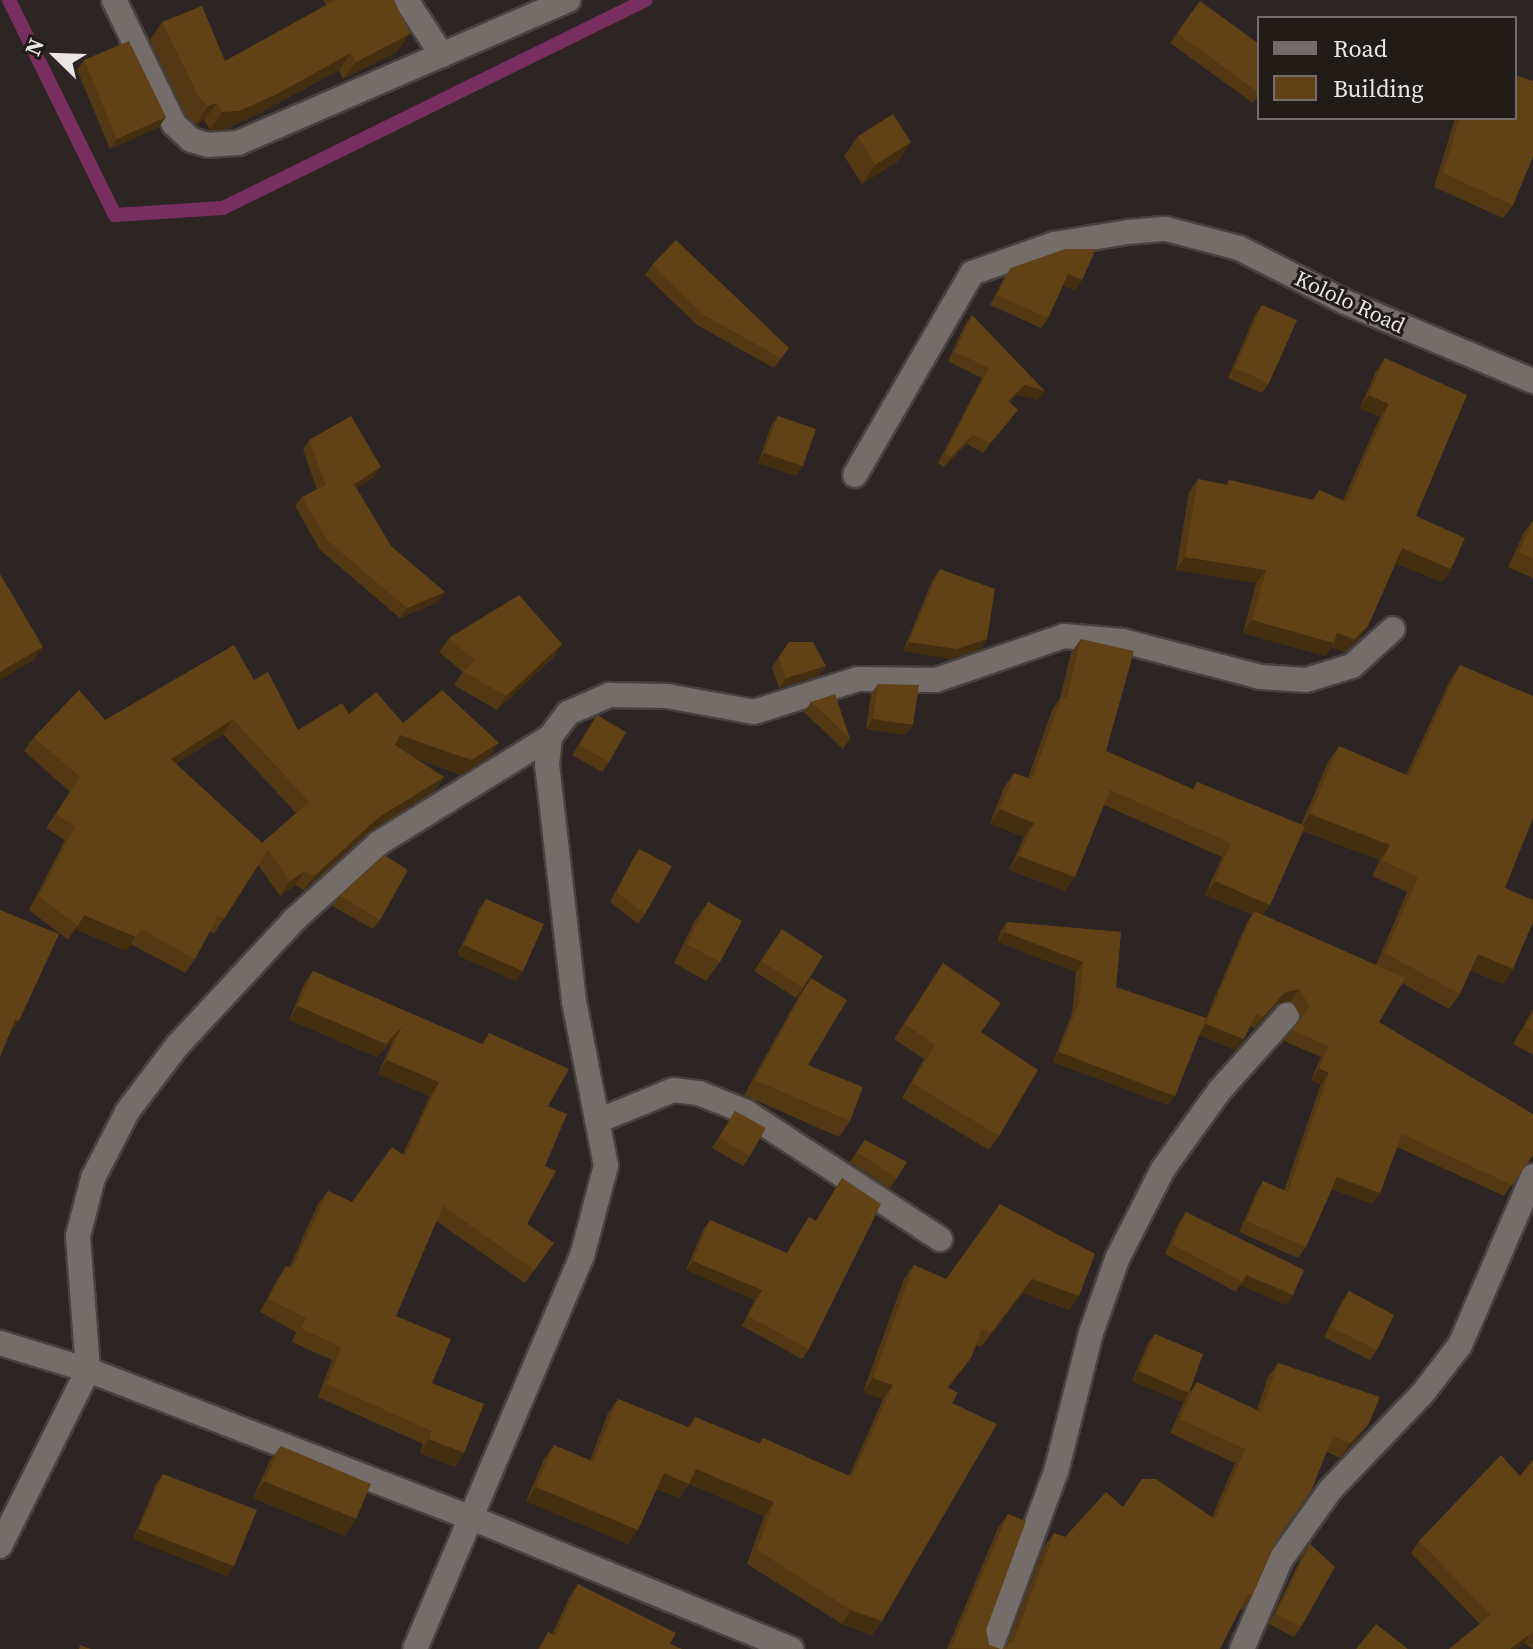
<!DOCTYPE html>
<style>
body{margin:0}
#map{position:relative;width:1533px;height:1649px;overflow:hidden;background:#2c2523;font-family:"Source Serif 4",serif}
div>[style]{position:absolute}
.stream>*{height:14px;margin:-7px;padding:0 7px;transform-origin:7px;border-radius:7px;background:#782e5e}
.roads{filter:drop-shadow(2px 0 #474240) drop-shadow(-2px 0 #474240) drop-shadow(0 2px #474240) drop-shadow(0 -2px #474240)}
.minor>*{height:24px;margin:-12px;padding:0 12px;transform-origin:12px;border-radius:12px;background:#756d69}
.wall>*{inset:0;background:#533913}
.shaded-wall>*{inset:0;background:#432e0f}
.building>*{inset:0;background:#604216}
span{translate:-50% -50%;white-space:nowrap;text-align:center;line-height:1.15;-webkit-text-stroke:6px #221c19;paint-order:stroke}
.street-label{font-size:22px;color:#eae6e4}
.legend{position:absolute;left:1257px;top:16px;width:260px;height:104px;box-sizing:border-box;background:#221c19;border:2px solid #726d6a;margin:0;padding:10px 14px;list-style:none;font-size:24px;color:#eae6e4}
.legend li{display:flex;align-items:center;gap:16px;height:40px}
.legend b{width:40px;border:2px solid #726d6a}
.north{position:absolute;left:16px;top:16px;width:80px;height:80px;-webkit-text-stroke:6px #221c19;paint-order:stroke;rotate:293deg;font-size:22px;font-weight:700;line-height:32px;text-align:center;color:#eae6e4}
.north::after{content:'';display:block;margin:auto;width:28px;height:36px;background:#eae6e4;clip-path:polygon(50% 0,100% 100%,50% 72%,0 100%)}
</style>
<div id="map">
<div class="stream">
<div style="left:9px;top:0;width:240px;rotate:63.8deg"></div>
<div style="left:115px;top:215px;width:108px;rotate:-3.7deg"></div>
<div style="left:223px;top:208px;width:471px;rotate:-26.2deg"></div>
</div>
<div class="roads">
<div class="minor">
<div style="left:114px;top:0;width:138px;rotate:64.2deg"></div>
<div style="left:174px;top:124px;width:23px;rotate:43deg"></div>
<div style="left:191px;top:140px;width:18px;rotate:16deg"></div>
<div style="left:208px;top:145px;width:30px;rotate:-4deg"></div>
<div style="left:238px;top:143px;width:360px;rotate:-23.4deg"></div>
<div style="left:406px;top:0;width:66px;rotate:56.8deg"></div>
<div style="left:855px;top:475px;width:233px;rotate:-59.9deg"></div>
<div style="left:972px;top:273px;width:87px;rotate:-19.5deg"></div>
<div style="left:1054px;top:244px;width:75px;rotate:-9.2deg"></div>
<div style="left:1128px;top:232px;width:38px;rotate:-5deg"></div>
<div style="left:1166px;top:229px;width:75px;rotate:14.6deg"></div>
<div style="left:1239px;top:248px;width:119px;rotate:27deg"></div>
<div style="left:1345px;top:302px;width:204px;rotate:22.8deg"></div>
<div style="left:600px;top:1120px;width:79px;rotate:-22.3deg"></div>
<div style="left:673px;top:1090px;width:26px;rotate:7deg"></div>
<div style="left:699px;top:1093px;width:51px;rotate:22deg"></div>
<div style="left:746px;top:1112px;width:232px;rotate:33.2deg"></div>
<div style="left:0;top:1343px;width:92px;rotate:17.1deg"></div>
<div style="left:88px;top:1370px;width:414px;rotate:21.1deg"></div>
<div style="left:474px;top:1519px;width:343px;rotate:22.3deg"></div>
<div style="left:0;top:1546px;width:197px;rotate:-63.4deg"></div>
<div style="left:88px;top:1370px;width:134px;rotate:-94.3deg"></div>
<div style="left:78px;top:1236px;width:60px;rotate:-75.5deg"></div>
<div style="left:93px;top:1178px;width:74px;rotate:-62.7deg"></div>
<div style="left:127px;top:1112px;width:83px;rotate:-52.9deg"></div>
<div style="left:177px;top:1046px;width:173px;rotate:-47.1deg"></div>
<div style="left:295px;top:919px;width:113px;rotate:-42.1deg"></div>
<div style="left:379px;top:843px;width:201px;rotate:-31.8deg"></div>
<div style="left:415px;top:1649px;width:427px;rotate:-67deg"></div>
<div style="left:582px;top:1256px;width:93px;rotate:-75.1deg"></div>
<div style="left:606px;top:1166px;width:168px;rotate:-101deg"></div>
<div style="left:574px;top:1001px;width:238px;rotate:-96.5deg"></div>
<div style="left:547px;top:765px;width:28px;rotate:-84deg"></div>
<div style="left:550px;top:737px;width:30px;rotate:-53deg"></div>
<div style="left:568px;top:713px;width:45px;rotate:-23.7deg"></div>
<div style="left:609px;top:695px;width:58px;rotate:1deg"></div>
<div style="left:667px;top:696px;width:88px;rotate:10.4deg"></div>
<div style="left:754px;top:712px;width:109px;rotate:-17.6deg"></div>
<div style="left:858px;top:679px;width:78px;rotate:0.7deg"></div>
<div style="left:936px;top:680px;width:135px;rotate:-19deg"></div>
<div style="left:1064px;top:636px;width:59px;rotate:4.8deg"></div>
<div style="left:1123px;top:641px;width:143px;rotate:14.6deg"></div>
<div style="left:1261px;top:677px;width:45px;rotate:3.8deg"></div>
<div style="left:1306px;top:680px;width:48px;rotate:-16.9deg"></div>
<div style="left:1352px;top:666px;width:55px;rotate:-42.1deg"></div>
<div style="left:990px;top:1649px;width:189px;rotate:-69.6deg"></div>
<div style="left:1056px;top:1472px;width:143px;rotate:-75.9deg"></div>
<div style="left:1091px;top:1333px;width:78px;rotate:-70.6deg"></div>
<div style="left:1117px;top:1259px;width:101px;rotate:-62.9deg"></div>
<div style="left:1163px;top:1169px;width:97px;rotate:-54.2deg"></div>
<div style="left:1220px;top:1090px;width:101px;rotate:-48.2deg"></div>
<div style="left:1242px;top:1649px;width:98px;rotate:-66.6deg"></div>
<div style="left:1281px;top:1559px;width:86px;rotate:-54.5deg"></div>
<div style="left:1331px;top:1489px;width:133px;rotate:-46.2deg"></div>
<div style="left:1423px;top:1393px;width:61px;rotate:-52.4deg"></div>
<div style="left:1460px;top:1345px;width:184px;rotate:-66.6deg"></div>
</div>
</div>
<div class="wall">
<div style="clip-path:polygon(323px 0,394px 0,397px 52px,343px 79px,339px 70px,262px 112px,226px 129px,210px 130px,204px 120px,196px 124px,186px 115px,150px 40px,162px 22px,225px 61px,326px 5px)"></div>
<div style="clip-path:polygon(1200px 1px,1259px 44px,1259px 94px,1253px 103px,1170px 43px)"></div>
<div style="clip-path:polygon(84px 60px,159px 127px,110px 149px,77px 70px)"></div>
<div style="clip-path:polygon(1455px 118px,1515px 118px,1513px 205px,1503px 218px,1434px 187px)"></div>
<div style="clip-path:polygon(858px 136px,911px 142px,897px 162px,862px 184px,844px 156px)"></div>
<div style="clip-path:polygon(652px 265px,789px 348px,774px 368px,697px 325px,645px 275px)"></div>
<div style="clip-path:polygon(1011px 268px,1082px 280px,1075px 290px,1063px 285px,1048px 318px,1041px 328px,990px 305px,1004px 278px)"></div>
<div style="clip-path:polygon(1262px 305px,1269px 383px,1262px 393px,1228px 378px,1255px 315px)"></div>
<div style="clip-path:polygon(972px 315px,1038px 400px,1017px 395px,1010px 402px,1011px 419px,983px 453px,967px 444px,944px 467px,938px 463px,982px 378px,948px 361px,965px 325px)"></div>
<div style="clip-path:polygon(1385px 358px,1416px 516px,1451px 569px,1442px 582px,1396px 563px,1368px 626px,1359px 639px,1345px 652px,1331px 647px,1325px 656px,1243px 633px,1256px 583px,1176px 570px,1189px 492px,1198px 479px,1226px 485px,1229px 480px,1312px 500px,1319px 490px,1343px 500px,1380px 417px,1360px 408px,1376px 371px)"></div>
<div style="clip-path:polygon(778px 416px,803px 466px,796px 476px,758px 463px,771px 426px)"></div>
<div style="clip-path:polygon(309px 440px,374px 477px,356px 488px,391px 546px,438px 602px,400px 618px,320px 550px,295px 506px,302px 497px,317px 489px,303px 450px)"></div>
<div style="clip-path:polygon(1533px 520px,1533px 578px,1508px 567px,1523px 534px)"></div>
<div style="clip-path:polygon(940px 569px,987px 639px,980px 649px,950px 659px,903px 651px,933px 579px)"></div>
<div style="clip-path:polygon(449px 638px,562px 644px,553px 658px,497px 710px,454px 685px,463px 672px,439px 652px)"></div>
<div style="clip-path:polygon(evenodd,1081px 639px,1106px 751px,1193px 789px,1197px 782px,1301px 825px,1328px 762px,1339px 746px,1406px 775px,1450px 680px,1460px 665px,1505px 888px,1513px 969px,1503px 984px,1470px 970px,1460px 994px,1449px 1009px,1402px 983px,1379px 1022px,1533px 1155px,1504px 1196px,1397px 1147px,1372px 1204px,1332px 1189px,1306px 1247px,1298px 1258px,1239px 1232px,1256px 1193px,1263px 1181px,1284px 1191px,1321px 1084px,1311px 1080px,1321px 1057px,1284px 1041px,1301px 1017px,1291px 1001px,1276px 1004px,1255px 1028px,1250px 1026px,1236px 1050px,1199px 1035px,1175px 1096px,1168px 1105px,1053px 1062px,1072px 1013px,1076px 972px,998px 942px,1000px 932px,1007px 922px,1121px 932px,1116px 987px,1206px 1018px,1247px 922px,1252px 915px,1205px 895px,1222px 857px,1104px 805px,1065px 891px,1009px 870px,1024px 837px,990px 823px,1004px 787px,1014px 773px,1028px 778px,1052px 710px,1060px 698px,1071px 653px,1081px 639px,1303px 831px,1380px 860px,1372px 876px,1407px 892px,1376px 965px,1263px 915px,1270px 905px,1303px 831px)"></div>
<div style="clip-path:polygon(789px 642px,820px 675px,779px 688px,772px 667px)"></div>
<div style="clip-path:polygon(evenodd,254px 680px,298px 730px,349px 714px,403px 723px,499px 743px,489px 757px,461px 775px,415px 758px,444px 777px,434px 791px,369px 832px,304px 890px,295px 885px,280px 896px,258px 865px,214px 934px,210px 931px,195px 959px,185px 973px,131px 944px,126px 951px,75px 929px,68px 940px,29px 910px,65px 840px,46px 828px,70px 792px,24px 751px,34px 737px,105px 720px,254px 680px,223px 734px,296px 813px,262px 843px,176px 764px,223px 734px)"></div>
<div style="clip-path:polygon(878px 684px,906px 735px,866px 729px,871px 694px)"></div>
<div style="clip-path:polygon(811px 702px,850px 739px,843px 749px,804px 712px)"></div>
<div style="clip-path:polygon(597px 715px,609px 762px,602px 772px,572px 755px)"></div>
<div style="clip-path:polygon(639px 849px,645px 914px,638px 924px,610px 902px,633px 859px)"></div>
<div style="clip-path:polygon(339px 896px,380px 920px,373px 929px,332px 906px)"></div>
<div style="clip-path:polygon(486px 899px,523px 971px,516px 981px,457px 955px,479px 909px)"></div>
<div style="clip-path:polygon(708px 902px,720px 962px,706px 981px,674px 963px,694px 922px)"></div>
<div style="clip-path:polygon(782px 929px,803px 988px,796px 998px,754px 971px)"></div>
<div style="clip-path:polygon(943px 963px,981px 1032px,999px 1136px,989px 1150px,902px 1098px,924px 1059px,894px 1039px)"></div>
<div style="clip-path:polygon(313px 971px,482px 1044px,489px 1033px,548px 1106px,545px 1166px,527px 1224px,544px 1256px,525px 1283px,436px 1221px,396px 1316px,432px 1383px,455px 1467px,420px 1453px,423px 1444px,318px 1397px,332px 1360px,292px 1342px,296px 1332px,260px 1312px,277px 1280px,286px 1266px,289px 1268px,318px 1204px,328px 1191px,352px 1202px,403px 1154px,430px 1096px,378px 1074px,393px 1040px,377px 1057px,289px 1020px,304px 984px)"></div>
<div style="clip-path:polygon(811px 978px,808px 1065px,850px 1121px,839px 1137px,744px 1095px,800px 994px)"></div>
<div style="clip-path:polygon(1533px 1009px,1533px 1055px,1513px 1044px)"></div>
<div style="clip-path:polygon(735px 1111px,750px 1156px,743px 1166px,712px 1148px)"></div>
<div style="clip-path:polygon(865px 1140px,897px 1178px,890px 1188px,850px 1162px)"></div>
<div style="clip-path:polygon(842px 1178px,809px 1349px,802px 1359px,742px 1326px,755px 1300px,686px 1270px,703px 1230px,710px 1220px,787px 1253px,809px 1217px,816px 1221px)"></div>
<div style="clip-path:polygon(1186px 1212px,1286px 1305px,1240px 1285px,1236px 1292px,1165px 1254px,1179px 1222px)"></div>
<div style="clip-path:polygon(914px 1265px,946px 1279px,1079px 1296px,1069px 1310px,1023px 1293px,981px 1347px,976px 1345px,971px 1358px,948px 1388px,952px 1403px,882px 1621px,872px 1635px,842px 1624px,747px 1564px,764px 1516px,689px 1484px,679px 1498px,657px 1489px,628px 1544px,526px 1501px,544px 1459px,554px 1445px,590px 1460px,608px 1413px,618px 1399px,688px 1427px,695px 1417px,759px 1443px,763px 1438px,849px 1476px,883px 1399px,863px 1392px,904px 1279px)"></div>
<div style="clip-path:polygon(1349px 1291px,1377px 1350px,1370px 1360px,1324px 1337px,1342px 1301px)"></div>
<div style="clip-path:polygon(1155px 1334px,1190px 1392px,1197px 1382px,1257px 1410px,1268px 1377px,1278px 1363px,1358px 1439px,1340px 1458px,1327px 1452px,1277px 1539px,1252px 1596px,1242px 1610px,1240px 1609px,1007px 1645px,1044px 1547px,1054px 1533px,1065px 1537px,1123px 1507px,1212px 1517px,1235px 1463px,1170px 1433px,1186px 1397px,1182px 1402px,1132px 1381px,1148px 1343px)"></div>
<div style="clip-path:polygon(281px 1446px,345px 1536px,253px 1498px,269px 1462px)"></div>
<div style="clip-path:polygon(1533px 1460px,1533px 1649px,1524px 1643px,1517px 1649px,1449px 1649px,1480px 1624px,1411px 1553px,1419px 1541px,1520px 1476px)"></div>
<div style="clip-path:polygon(163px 1474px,234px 1566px,227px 1576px,133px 1539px,156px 1484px)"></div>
<div style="clip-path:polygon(1008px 1514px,986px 1630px,989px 1645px,1000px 1649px,947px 1649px,998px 1528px)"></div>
<div style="clip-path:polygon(1310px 1544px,1301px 1627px,1294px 1637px,1269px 1624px,1303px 1554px)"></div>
<div style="clip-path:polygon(578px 1584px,670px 1644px,682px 1649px,538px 1649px,548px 1632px,552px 1634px,570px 1596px)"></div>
</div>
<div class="shaded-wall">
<div style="clip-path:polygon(410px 34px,397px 52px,343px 79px,356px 62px)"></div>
<div style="clip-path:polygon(351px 53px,339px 70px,262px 112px,226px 129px,210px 130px,222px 112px)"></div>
<div style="clip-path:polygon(217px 103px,204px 120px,196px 124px,208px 106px)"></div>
<div style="clip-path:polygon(166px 117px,159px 127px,110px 149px,117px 139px)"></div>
<div style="clip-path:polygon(911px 142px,897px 162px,862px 184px,875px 165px)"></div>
<div style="clip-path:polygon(1068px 274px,1082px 280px,1075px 290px,1061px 284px)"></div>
<div style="clip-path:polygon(1024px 385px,1045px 391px,1038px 400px,1017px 395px,1001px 411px,1008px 401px)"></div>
<div style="clip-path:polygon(1369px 395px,1389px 404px,1380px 417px,1360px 408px)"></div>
<div style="clip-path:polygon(1018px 410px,1011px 419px,983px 453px,990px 443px)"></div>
<div style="clip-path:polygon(973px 435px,967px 444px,944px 467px,951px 457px)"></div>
<div style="clip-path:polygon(764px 453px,803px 466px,796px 476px,758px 463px)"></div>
<div style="clip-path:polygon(381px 467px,374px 477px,347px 494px,354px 484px)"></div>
<div style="clip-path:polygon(1402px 548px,1451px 569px,1442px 582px,1393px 561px)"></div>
<div style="clip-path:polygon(1185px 557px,1266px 570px,1256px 583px,1176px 570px)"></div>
<div style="clip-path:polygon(445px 592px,438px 602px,400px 618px,407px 608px)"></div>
<div style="clip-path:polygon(1252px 620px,1337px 633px,1368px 626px,1359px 639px,1345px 652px,1331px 647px,1325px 656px,1243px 633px)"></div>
<div style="clip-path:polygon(987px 639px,980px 649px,950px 659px,903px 651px,909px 642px)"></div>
<div style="clip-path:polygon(562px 644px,553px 658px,497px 710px,506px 696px)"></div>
<div style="clip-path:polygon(43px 647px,34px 660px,0 680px,0 672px)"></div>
<div style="clip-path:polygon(826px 666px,820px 675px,779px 688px,786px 678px)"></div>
<div style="clip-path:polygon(233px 719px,223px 734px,161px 774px,171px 759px)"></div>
<div style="clip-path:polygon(873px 719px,913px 725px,906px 735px,866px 729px)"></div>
<div style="clip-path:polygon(400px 735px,499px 743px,489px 757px,461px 775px,390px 749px)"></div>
<div style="clip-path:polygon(444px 777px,434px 791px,369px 832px,304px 890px,314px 876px,379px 817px)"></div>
<div style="clip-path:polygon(1000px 809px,1034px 823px,1024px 837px,990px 823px)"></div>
<div style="clip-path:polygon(1310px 814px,1390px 845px,1380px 860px,1300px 829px)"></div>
<div style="clip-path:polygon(1019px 856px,1075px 877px,1065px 891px,1009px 870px)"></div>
<div style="clip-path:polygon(305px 871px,295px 885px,280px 896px,290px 881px)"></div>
<div style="clip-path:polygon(1215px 881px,1270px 905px,1260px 919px,1254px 911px,1252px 915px,1205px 895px)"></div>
<div style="clip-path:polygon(84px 915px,136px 937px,126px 951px,75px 929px)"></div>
<div style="clip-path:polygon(1005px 932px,1083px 962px,1076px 972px,998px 942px)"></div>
<div style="clip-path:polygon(464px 945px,523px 971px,516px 981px,457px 955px)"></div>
<div style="clip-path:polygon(1478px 954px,1513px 969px,1503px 984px,1467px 969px)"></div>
<div style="clip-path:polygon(1299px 989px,1291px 1001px,1276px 1004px,1255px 1028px,1263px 1017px,1284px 993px)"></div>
<div style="clip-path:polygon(298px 1006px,402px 1026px,393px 1040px,377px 1057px,289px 1020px)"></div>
<div style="clip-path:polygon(15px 1020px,19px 1021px,3px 1044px)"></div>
<div style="clip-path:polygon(1206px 1024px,1244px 1039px,1236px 1050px,1199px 1035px)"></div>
<div style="clip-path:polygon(1059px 1052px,1175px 1096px,1168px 1105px,1053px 1062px)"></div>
<div style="clip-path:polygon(387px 1060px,439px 1082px,430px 1096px,378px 1074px)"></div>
<div style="clip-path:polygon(1319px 1068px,1329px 1073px,1321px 1084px,1311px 1080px)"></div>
<div style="clip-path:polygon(1337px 1177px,1380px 1193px,1372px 1204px,1330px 1188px)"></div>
<div style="clip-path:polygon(693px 1261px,762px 1290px,755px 1300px,686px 1270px)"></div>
<div style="clip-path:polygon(1246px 1275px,1293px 1295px,1286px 1305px,1240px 1285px)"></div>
<div style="clip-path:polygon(1032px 1279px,1079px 1296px,1069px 1310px,1023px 1293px,981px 1347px)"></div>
<div style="clip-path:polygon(1139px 1371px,1189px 1393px,1182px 1402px,1132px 1381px)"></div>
<div style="clip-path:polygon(873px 1378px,893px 1385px,883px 1399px,863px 1392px)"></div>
<div style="clip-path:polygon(1368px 1425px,1358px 1439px,1340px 1458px,1350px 1443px)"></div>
<div style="clip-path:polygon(429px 1439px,464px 1453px,455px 1467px,420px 1453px)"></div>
<div style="clip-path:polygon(696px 1469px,774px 1502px,764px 1516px,686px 1483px)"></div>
<div style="clip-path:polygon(664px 1473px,689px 1484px,679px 1498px,654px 1488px)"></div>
<div style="clip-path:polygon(264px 1481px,356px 1519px,345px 1536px,253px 1498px)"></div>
<div style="clip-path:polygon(536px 1487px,638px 1530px,628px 1544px,526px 1501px)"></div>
<div style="clip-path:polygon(139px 1529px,234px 1566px,227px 1576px,133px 1539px)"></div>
<div style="clip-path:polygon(851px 1610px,882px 1621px,872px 1635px,842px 1624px)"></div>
<div style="clip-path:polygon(1532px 1631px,1524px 1643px,1517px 1649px,1510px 1649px)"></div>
</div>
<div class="building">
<div style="clip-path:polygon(336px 0,394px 0,410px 34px,356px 62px,351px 53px,275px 95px,239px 111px,222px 112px,217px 103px,208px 106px,199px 97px,162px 22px,202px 6px,225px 61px)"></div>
<div style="clip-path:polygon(1200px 1px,1259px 44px,1259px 93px,1177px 33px)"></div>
<div style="clip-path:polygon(129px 41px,166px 117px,117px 139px,84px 60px)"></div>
<div style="clip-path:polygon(1515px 75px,1533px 81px,1533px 157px,1513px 205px,1443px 173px,1460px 118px,1515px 118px)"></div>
<div style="clip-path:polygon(893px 114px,911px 142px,875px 165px,858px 136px)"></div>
<div style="clip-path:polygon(676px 240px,789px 348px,781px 358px,704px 315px,652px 265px)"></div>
<div style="clip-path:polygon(1065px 249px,1096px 249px,1082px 280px,1068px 274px,1048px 318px,997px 295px,1011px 268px)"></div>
<div style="clip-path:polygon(1262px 305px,1297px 320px,1269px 383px,1235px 368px)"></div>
<div style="clip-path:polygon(972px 315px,1045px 391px,1024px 385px,1008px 401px,1018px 410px,990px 443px,973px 435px,951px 457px,945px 453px,989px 368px,955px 352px)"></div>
<div style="clip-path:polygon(1385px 358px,1467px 395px,1416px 516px,1465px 538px,1451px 569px,1402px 548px,1368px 626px,1354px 639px,1337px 633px,1334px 643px,1252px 620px,1266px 570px,1185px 557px,1198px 479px,1228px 485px,1229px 480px,1314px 500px,1319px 490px,1346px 502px,1389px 404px,1369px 395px)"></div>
<div style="clip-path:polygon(351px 416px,381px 467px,354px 484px,391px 546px,445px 592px,407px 608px,327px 540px,302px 497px,326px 485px,309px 440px)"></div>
<div style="clip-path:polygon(778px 416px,816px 429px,803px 466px,764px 453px)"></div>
<div style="clip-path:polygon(1533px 521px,1533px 559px,1519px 552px)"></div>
<div style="clip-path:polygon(940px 569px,995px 589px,987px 639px,957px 649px,909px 642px)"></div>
<div style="clip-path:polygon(0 574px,43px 647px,0 672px)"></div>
<div style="clip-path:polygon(519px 595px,562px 644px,506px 696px,463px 671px,475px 661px,449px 638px)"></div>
<div style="clip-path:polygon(1081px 639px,1134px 651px,1106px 751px,1194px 790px,1197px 782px,1305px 826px,1270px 905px,1215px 881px,1231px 843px,1110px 790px,1075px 877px,1019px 856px,1034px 823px,1000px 809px,1014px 773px,1032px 780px,1062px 696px,1067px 698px)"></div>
<div style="clip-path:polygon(789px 642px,813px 642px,826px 666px,786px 678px,779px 657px)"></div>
<div style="clip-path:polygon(evenodd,234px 645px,254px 680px,268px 672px,298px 730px,342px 703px,349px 714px,376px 692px,403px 723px,442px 690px,499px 743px,471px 760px,400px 735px,395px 745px,444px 777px,379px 817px,314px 876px,305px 871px,290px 881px,268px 850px,224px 919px,218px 916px,195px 959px,141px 929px,136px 937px,84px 915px,78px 926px,39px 896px,75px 826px,56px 814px,80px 777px,34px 737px,79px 690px,105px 720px,234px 645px,233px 719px,309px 802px,262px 843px,171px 759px,233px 719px)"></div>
<div style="clip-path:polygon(1460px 665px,1533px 696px,1533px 818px,1505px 888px,1533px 900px,1533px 922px,1513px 969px,1478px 954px,1460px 994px,1385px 953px,1418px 877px,1383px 861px,1390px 845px,1310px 814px,1339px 746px,1409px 776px)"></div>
<div style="clip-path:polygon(878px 684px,919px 685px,913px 725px,873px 719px)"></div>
<div style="clip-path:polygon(835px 694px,850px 739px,811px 702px)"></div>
<div style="clip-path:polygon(597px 715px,626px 732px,609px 762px,579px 745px)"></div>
<div style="clip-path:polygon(639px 849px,672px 866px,645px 914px,616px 892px)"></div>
<div style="clip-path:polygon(384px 855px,408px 870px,380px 920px,339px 896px)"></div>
<div style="clip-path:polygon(486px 899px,544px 924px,523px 971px,464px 945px)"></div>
<div style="clip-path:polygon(708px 902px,742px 921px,720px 962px,687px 944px)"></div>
<div style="clip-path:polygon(0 910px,59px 934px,19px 1021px,15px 1020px,0 1057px)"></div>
<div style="clip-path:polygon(1254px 911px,1405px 978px,1379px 1022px,1533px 1114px,1533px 1155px,1512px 1185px,1402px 1134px,1380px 1193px,1337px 1177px,1306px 1247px,1246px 1221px,1263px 1181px,1288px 1192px,1329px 1073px,1319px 1068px,1329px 1046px,1292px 1030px,1310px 1006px,1299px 989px,1284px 993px,1263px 1017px,1256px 1014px,1244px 1039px,1206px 1024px)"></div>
<div style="clip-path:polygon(1007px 922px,1121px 932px,1116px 987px,1206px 1018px,1175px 1096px,1059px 1052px,1079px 1003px,1083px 962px,1005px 932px)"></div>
<div style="clip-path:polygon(782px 929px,823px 956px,803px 988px,761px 961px)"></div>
<div style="clip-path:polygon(943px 963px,1001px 1003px,981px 1032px,1038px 1070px,999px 1136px,912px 1083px,935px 1045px,905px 1024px)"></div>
<div style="clip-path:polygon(313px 971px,484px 1045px,489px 1033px,569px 1069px,548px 1106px,567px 1114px,545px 1166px,556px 1171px,527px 1224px,554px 1243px,534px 1270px,443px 1206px,396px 1316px,451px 1339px,432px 1383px,484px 1404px,464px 1453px,429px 1439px,432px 1431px,327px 1384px,341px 1347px,301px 1328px,306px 1318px,269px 1299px,286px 1266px,292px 1269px,328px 1191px,352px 1202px,392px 1147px,405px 1156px,439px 1082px,387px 1060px,402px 1026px,386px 1044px,298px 1006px)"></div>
<div style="clip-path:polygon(811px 978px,847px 1000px,808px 1065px,863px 1087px,850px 1121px,755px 1080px)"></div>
<div style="clip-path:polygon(1533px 1013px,1533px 1032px,1525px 1027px)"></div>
<div style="clip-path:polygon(735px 1111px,766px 1128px,750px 1156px,719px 1138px)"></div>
<div style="clip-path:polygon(865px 1140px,907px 1162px,897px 1178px,857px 1152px)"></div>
<div style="clip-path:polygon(842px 1178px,881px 1204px,809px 1349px,748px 1316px,762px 1290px,693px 1261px,710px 1220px,787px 1253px,809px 1217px,816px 1221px)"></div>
<div style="clip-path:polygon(1000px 1204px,1095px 1254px,1079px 1296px,1032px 1279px,990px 1333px,982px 1329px,971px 1358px,947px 1387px,958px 1393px,952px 1403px,997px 1424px,882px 1621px,851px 1610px,757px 1550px,774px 1502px,696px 1469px,689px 1484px,664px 1473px,638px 1530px,536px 1487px,554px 1445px,593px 1462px,618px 1399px,690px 1428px,695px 1417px,760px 1444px,763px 1438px,852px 1477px,893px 1385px,873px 1378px,914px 1265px,946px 1279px)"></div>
<div style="clip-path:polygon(1186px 1212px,1304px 1270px,1293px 1295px,1246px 1275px,1243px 1282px,1172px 1244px)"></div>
<div style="clip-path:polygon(1349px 1291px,1394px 1315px,1377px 1350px,1331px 1327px)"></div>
<div style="clip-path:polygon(1155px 1334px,1203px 1354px,1189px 1393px,1139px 1371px)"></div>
<div style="clip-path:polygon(1278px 1363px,1380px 1397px,1368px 1425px,1350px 1443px,1333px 1436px,1311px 1491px,1277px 1539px,1252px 1596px,1248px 1594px,1220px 1649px,1002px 1649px,1014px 1640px,1054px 1533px,1065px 1537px,1106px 1492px,1123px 1507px,1142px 1479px,1156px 1479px,1215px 1519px,1245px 1449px,1180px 1419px,1197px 1382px,1261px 1412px)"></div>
<div style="clip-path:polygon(281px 1446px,371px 1484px,356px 1519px,264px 1481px)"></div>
<div style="clip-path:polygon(1501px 1455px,1520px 1476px,1533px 1460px,1533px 1632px,1510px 1649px,1449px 1649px,1491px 1615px,1419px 1541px)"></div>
<div style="clip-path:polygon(163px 1474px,257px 1510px,234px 1566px,139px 1529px)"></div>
<div style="clip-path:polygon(1008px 1514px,1026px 1521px,986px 1630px,989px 1645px,1000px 1649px,951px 1648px)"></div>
<div style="clip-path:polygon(1310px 1544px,1335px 1567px,1301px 1627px,1276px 1614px)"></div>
<div style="clip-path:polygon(578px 1584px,676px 1633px,670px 1644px,682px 1649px,540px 1649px,548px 1632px,555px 1636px)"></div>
<div style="clip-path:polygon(1376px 1624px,1408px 1649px,1356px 1649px)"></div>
<div style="clip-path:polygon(80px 1645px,91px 1649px,79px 1649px)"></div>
</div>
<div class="street-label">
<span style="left:1350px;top:302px;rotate:25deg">Kololo Road</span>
</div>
<ul class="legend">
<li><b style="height:10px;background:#756d69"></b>Road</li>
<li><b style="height:22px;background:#604216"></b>Building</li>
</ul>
<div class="north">N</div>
</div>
